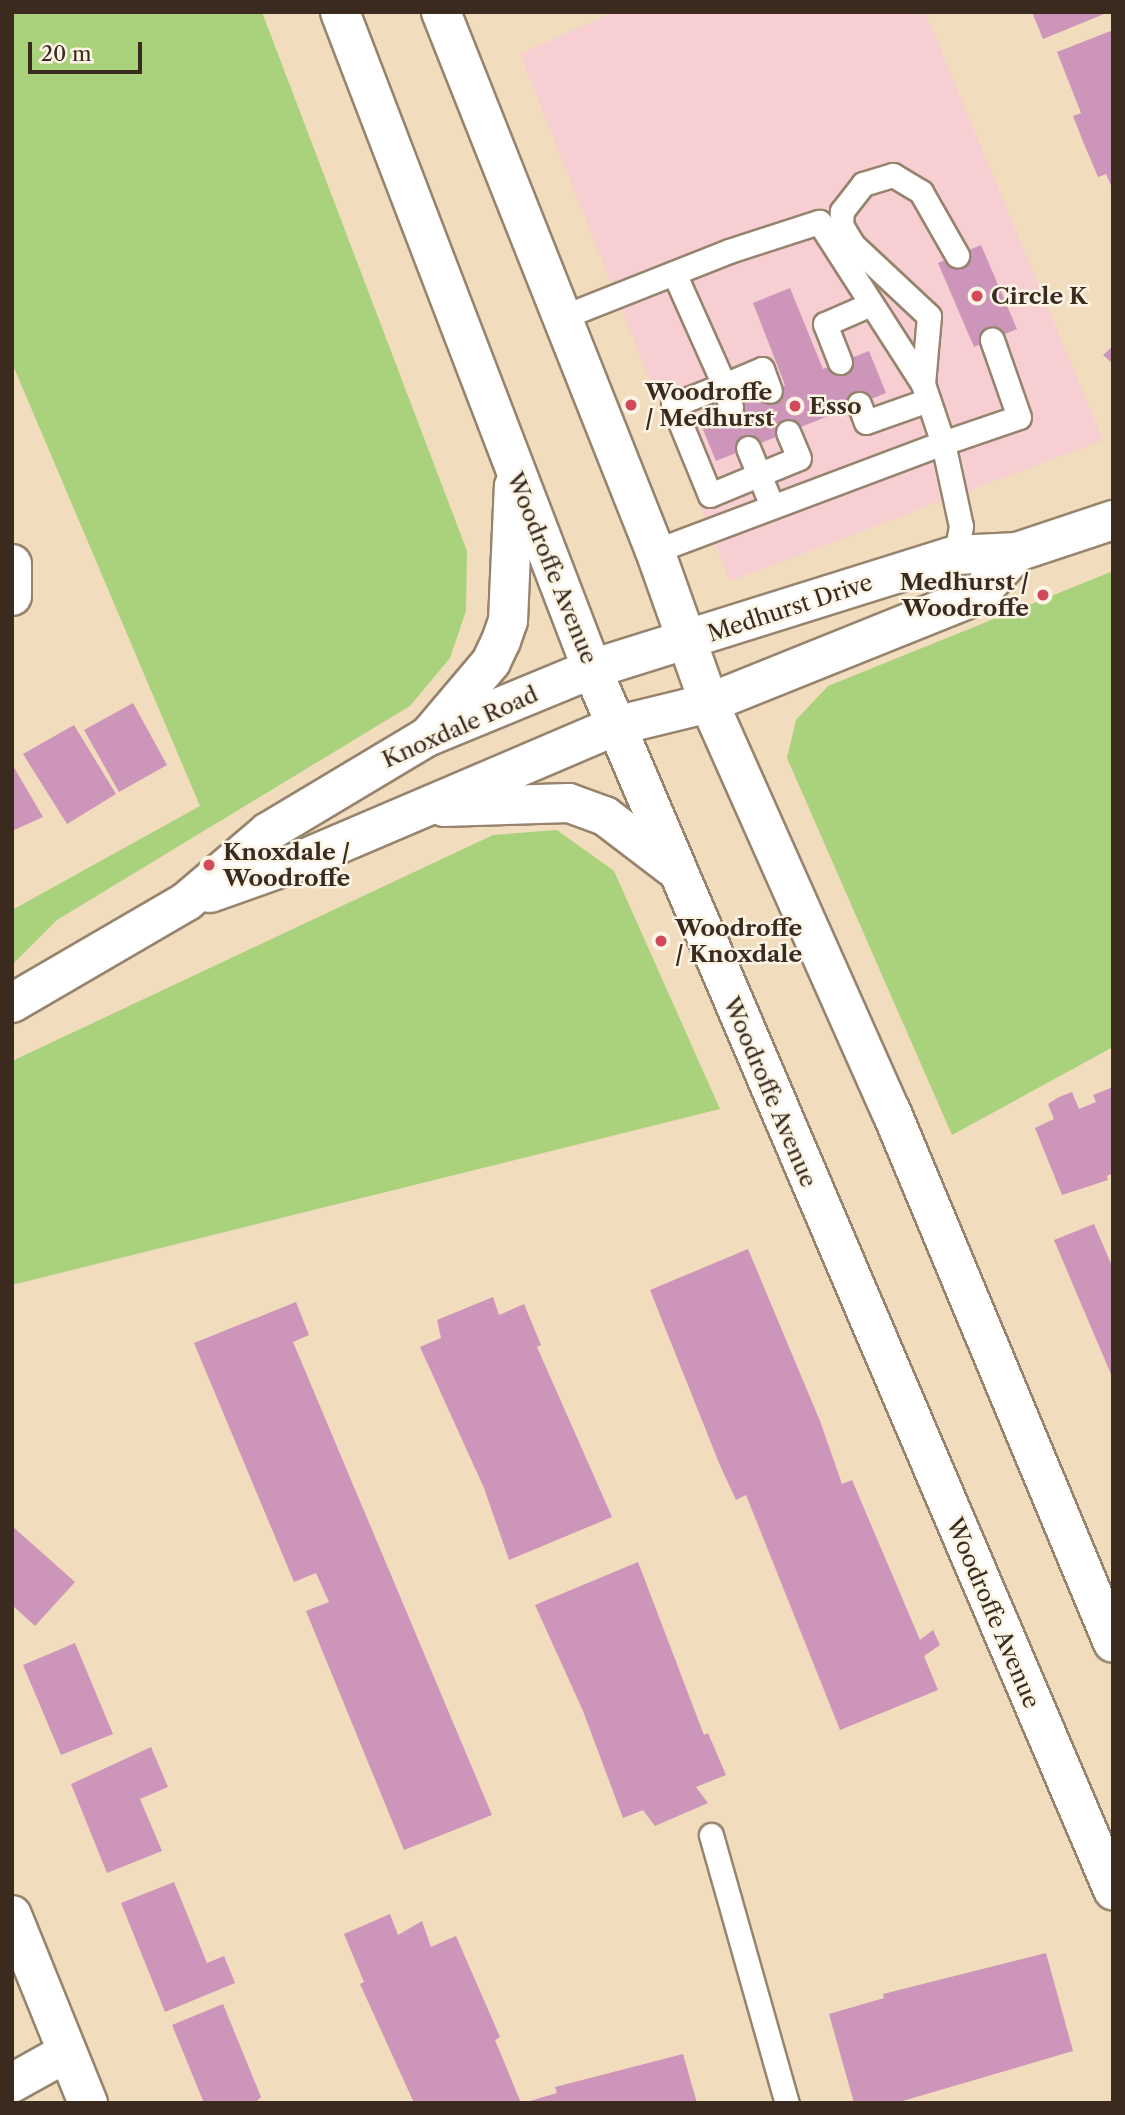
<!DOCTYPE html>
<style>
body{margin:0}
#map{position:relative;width:1125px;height:2115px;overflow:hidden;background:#f1ddbd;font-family:"Libre Caslon Text",serif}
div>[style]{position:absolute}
.built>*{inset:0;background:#f7cfd2}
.green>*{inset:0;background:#aad27d}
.building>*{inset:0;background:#cd95b9}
.roads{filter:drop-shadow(2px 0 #96846e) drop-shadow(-2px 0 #96846e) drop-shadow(0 2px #96846e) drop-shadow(0 -2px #96846e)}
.lane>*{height:23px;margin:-11.5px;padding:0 11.5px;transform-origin:11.5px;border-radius:11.5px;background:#fff}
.street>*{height:38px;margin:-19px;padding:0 19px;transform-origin:19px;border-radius:19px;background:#fff}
.secondary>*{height:38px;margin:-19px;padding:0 19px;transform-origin:19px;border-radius:19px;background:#fff}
.dots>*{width:19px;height:19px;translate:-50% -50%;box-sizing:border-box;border:4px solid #fcf5e5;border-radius:50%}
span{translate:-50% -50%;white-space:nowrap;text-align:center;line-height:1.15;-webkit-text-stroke:5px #fcf5e5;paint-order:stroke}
.poi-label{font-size:23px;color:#3b2a1e;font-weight:700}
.left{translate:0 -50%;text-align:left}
.right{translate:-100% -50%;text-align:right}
.street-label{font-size:23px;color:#3b2a1e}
.frame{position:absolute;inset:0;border:14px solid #3b2a1e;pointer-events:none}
.scale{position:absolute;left:28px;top:42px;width:114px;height:32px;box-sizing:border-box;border:4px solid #3b2a1e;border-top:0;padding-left:9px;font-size:21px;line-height:24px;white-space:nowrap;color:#3b2a1e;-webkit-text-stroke:5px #fcf5e5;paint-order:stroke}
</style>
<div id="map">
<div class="built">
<div style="clip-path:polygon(614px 12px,925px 12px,1103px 440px,730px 581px,520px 54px)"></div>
</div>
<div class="green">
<div style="clip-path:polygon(12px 12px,262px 12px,467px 551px,466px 611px,450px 658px,410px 706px,57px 920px,12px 965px,12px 910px,200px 806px,12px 363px)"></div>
<div style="clip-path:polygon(1113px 571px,1113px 1047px,952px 1135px,787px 758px,796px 720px,828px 686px)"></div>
<div style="clip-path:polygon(557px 830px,614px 871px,720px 1109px,12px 1285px,12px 1061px,493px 835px)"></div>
</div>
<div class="building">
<div style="clip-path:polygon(1032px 12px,1109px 12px,1043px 39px)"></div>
<div style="clip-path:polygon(1113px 30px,1113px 190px,1106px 174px,1098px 177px,1084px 144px,1073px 116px,1081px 113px,1057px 52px)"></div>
<div style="clip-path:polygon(981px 245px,1017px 329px,974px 347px,938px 263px)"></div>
<div style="clip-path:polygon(790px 288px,823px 369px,869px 351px,886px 393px,716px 461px,699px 420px,785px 385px,753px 303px)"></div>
<div style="clip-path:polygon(1113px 346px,1113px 364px,1103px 355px)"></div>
<div style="clip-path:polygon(133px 703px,167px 765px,119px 792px,84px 730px)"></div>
<div style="clip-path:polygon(74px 725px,116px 794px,67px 824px,23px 754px)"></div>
<div style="clip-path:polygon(12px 764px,43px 817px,12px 831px)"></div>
<div style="clip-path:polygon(1113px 1087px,1113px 1173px,1107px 1176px,1108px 1180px,1062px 1195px,1035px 1128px,1054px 1119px,1048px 1104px,1059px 1097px,1072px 1092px,1079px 1109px,1096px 1102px,1093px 1095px)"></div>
<div style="clip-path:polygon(1094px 1224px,1113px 1268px,1113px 1379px,1054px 1240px)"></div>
<div style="clip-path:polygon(748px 1249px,820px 1421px,842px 1484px,852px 1480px,920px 1640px,933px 1630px,940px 1645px,924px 1656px,938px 1690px,840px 1730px,746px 1495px,736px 1500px,719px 1463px,650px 1290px)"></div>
<div style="clip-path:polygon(493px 1297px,499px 1315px,524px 1304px,541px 1345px,537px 1347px,612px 1517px,509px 1560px,484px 1488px,420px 1347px,441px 1338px,437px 1320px)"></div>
<div style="clip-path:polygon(296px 1302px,309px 1335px,293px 1342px,492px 1815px,404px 1850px,306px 1611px,329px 1602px,316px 1573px,294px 1582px,194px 1343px)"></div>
<div style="clip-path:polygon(12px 1526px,75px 1582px,35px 1626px,12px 1605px)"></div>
<div style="clip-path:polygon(638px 1562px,704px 1735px,708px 1733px,726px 1775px,696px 1787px,708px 1803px,655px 1826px,643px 1810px,623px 1818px,583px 1711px,535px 1605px)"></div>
<div style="clip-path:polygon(75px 1643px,113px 1734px,61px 1755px,23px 1665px)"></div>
<div style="clip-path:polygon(151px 1747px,168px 1787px,140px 1799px,162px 1851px,107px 1873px,71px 1784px)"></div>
<div style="clip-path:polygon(174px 1882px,207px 1963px,224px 1956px,235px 1983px,165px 2012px,121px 1903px)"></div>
<div style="clip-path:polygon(390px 1914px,398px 1935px,422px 1921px,431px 1947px,456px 1936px,500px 2037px,495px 2040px,521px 2103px,414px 2103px,360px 1984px,364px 1982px,344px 1934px)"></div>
<div style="clip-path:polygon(1046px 1953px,1073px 2051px,896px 2103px,854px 2103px,829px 2014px,884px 1998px,883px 1994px)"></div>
<div style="clip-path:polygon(223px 2004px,261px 2097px,255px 2103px,204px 2103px,172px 2025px)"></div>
<div style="clip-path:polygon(683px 2054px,697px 2103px,523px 2103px,557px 2093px,555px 2087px)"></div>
</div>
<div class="roads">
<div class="lane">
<div style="left:674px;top:273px;width:123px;rotate:65.9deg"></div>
<div style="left:724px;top:385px;width:41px;rotate:-22.8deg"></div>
<div style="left:762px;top:369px;width:23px;rotate:70deg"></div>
<div style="left:560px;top:318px;width:182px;rotate:-21.6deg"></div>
<div style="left:729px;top:251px;width:95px;rotate:-17.9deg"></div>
<div style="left:819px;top:222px;width:193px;rotate:57.3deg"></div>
<div style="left:923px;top:384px;width:62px;rotate:71.3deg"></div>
<div style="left:943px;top:443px;width:80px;rotate:-18.9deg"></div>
<div style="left:1019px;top:417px;width:82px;rotate:-109.3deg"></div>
<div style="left:840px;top:362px;width:41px;rotate:-111.5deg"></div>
<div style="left:825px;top:324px;width:50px;rotate:-23.5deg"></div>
<div style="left:923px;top:384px;width:68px;rotate:-85deg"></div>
<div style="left:929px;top:316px;width:104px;rotate:-136.9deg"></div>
<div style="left:853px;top:245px;width:23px;rotate:-121deg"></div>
<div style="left:841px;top:225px;width:14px;rotate:-86deg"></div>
<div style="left:842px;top:211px;width:34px;rotate:-52deg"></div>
<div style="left:863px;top:184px;width:31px;rotate:-17deg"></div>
<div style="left:893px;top:175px;width:33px;rotate:31deg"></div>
<div style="left:921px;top:192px;width:73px;rotate:60.3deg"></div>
<div style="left:859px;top:404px;width:19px;rotate:69deg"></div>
<div style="left:866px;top:422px;width:66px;rotate:-19.5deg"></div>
<div style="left:731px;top:407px;width:23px;rotate:-108deg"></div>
<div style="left:724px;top:385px;width:55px;rotate:158.6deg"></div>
<div style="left:673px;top:405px;width:97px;rotate:67.7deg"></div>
<div style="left:710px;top:495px;width:96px;rotate:-22.6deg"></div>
<div style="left:799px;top:458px;width:28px;rotate:-113deg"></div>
<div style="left:748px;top:448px;width:63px;rotate:67.5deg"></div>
<div style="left:655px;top:551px;width:308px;rotate:-20.6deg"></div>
<div style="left:943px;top:443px;width:85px;rotate:77.8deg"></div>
<div style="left:961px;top:526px;width:29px;rotate:100deg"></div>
<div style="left:711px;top:1835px;width:279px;rotate:74.2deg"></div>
</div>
<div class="street">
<div style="left:12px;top:564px;width:32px;rotate:90deg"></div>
<div style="left:12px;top:1915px;width:203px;rotate:68deg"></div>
<div style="left:12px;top:2083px;width:62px;rotate:-29.1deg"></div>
</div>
<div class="secondary">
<div style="left:340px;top:12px;width:704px;rotate:69.02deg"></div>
<div style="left:592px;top:669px;width:1328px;rotate:66.89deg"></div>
<div style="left:441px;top:12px;width:580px;rotate:68.35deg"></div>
<div style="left:655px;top:551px;width:161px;rotate:70.4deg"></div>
<div style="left:709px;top:703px;width:447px;rotate:66deg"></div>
<div style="left:891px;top:1111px;width:576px;rotate:67.35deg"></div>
<div style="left:431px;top:733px;width:93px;rotate:-49.8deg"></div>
<div style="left:491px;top:662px;width:23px;rotate:-65deg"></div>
<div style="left:501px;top:641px;width:21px;rotate:-71deg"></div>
<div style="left:508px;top:621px;width:135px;rotate:-87.5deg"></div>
<div style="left:444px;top:807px;width:125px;rotate:-1.8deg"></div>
<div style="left:569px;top:803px;width:38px;rotate:20deg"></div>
<div style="left:605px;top:816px;width:84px;rotate:37.3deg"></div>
<div style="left:210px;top:893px;width:87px;rotate:-19.5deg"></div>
<div style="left:292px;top:864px;width:351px;rotate:-23.1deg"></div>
<div style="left:615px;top:726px;width:97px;rotate:-13.7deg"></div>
<div style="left:709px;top:703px;width:290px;rotate:-21.9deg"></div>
<div style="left:978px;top:595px;width:58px;rotate:-47.8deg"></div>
<div style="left:12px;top:1003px;width:203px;rotate:-30.2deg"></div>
<div style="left:187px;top:901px;width:106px;rotate:-40.4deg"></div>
<div style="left:268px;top:832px;width:185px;rotate:-30.9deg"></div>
<div style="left:427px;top:737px;width:178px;rotate:-22.4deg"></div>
<div style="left:592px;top:669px;width:381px;rotate:-17.4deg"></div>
<div style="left:956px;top:555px;width:61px;rotate:-2.8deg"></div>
<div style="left:1017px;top:552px;width:101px;rotate:-18.4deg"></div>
</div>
</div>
<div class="dots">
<div style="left:977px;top:296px;background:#d1495b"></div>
<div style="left:631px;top:405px;background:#d1495b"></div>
<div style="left:795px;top:406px;background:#d1495b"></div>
<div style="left:1043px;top:595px;background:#d1495b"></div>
<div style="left:209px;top:865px;background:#d1495b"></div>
<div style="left:661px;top:941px;background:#d1495b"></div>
</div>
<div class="poi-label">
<span class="left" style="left:991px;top:296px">Circle K</span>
<span class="left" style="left:645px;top:405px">Woodroffe<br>/ Medhurst</span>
<span class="left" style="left:809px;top:406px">Esso</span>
<span class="right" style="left:1029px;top:595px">Medhurst /<br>Woodroffe</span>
<span class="left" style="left:223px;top:865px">Knoxdale /<br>Woodroffe</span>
<span class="left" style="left:675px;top:941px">Woodroffe<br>/ Knoxdale</span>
</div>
<div class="street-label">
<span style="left:552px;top:568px;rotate:68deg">Woodroffe Avenue</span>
<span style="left:790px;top:608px;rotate:-18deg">Medhurst Drive</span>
<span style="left:460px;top:727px;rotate:-24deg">Knoxdale Road</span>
<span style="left:770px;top:1092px;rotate:67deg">Woodroffe Avenue</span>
<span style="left:993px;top:1613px;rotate:67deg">Woodroffe Avenue</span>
</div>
<div class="frame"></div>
<div class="scale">20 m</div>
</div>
